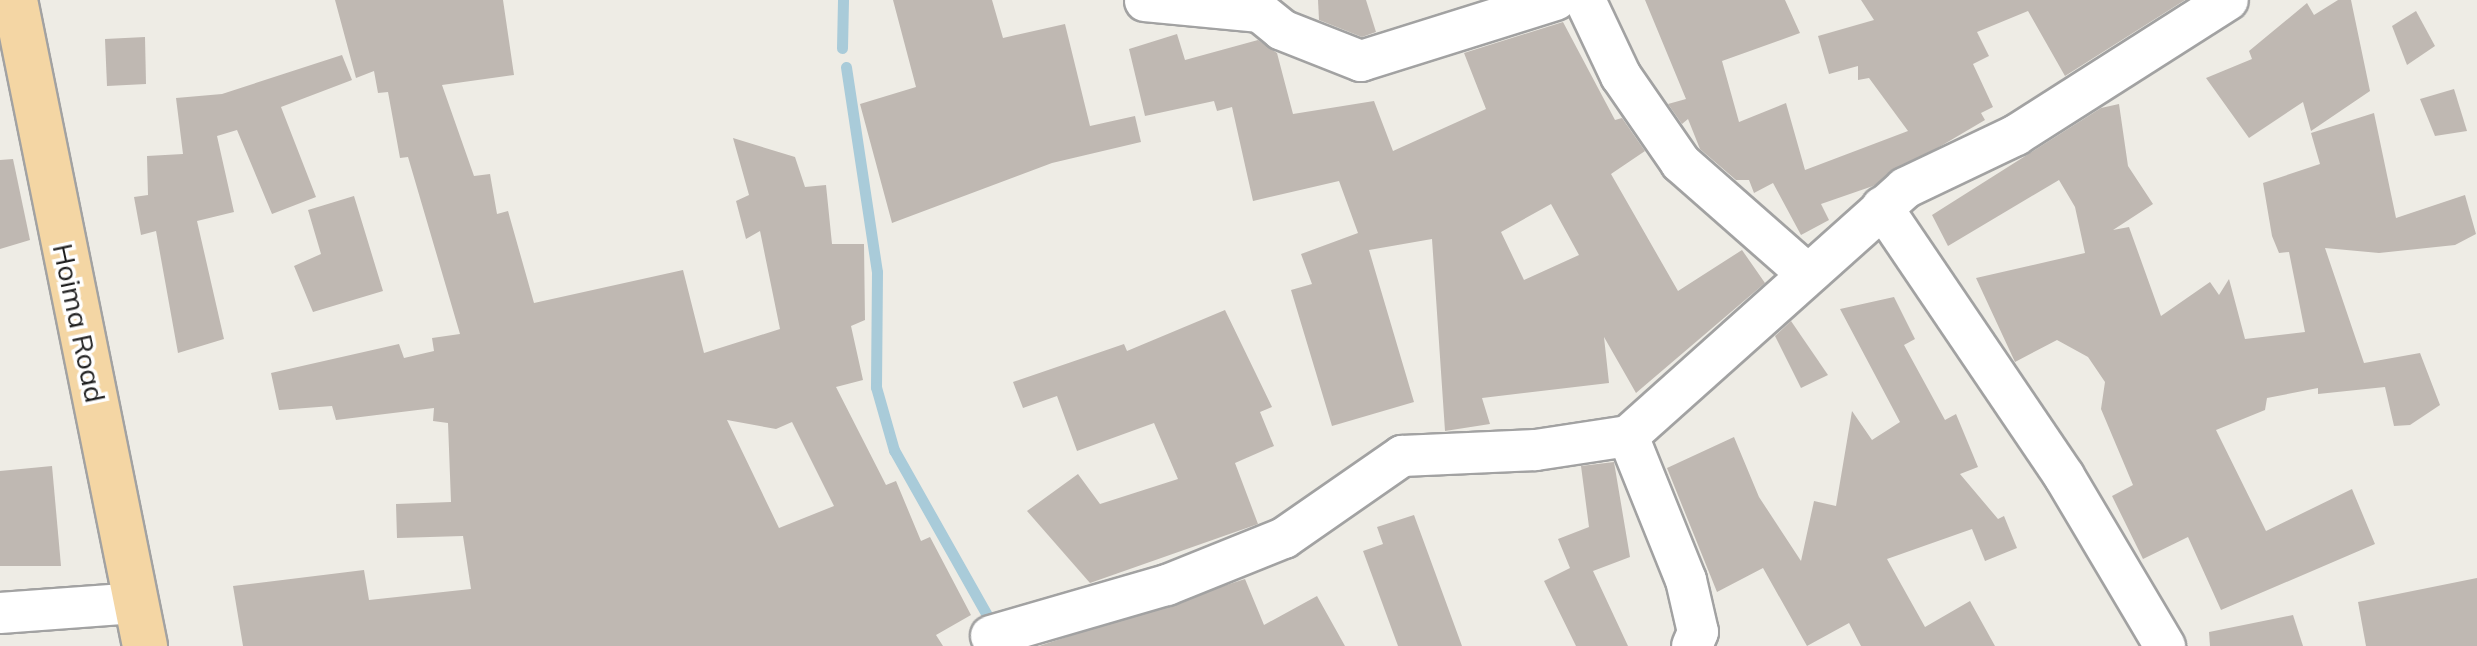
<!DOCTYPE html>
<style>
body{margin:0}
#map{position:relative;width:2477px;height:646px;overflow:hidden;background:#eeece5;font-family:Mulish,sans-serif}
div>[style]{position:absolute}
.stream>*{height:11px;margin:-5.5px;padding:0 5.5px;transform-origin:5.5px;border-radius:5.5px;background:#a9cbd9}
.building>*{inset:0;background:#bfb8b2}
.roads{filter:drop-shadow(2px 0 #a2a2a2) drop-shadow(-2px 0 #a2a2a2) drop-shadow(0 2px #a2a2a2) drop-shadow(0 -2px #a2a2a2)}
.minor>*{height:40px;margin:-20px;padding:0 20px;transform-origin:20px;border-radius:20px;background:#fff}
.major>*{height:44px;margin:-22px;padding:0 22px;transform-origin:22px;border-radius:22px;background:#f4d6a4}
span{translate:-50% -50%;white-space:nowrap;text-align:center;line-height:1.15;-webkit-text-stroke:7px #fff;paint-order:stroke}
.street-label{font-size:28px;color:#1e1e1e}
</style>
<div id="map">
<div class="stream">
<div style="left:842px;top:48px;width:48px;rotate:-88.8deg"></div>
<div style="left:846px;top:67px;width:207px;rotate:81.4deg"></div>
<div style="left:877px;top:272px;width:115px;rotate:90.5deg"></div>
<div style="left:876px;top:387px;width:66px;rotate:74.1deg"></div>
<div style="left:894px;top:450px;width:192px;rotate:60.6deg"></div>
</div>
<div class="building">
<div style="clip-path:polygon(evenodd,335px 0,503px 0,514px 75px,442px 85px,474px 176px,490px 174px,497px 214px,508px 211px,534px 303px,683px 270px,704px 353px,780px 329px,760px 231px,746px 239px,736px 201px,749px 195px,733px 138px,795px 157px,805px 187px,826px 185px,832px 244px,864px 244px,865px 320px,851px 326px,863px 380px,836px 387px,886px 485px,896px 481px,921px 541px,930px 537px,971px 615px,936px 635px,943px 646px,243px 646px,233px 586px,364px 570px,369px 600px,471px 589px,463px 536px,397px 538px,396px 504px,451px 502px,448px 423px,433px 421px,434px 408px,336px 420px,332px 406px,279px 410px,271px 373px,399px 344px,404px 358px,434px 351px,432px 338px,460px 334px,408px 157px,400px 158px,388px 92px,378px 93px,374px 71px,356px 78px,335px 0,727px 420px,776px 429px,792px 422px,834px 506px,779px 528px,727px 420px)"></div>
<div style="clip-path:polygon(893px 0,992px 0,1003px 38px,1065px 24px,1090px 126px,1135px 116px,1141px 142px,1052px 163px,892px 223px,860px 104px,916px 87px)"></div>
<div style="clip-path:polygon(1318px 0,1366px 0,1376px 32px,1362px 37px,1319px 20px)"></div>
<div style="clip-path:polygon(1645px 0,1785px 0,1800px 33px,1722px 61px,1739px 122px,1786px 103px,1805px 170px,1908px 131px,1869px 78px,1858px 80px,1858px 66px,1829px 74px,1818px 36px,1874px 20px,1861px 0,2185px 0,2065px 76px,2028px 11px,1977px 32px,1989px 56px,1973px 64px,1993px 107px,1981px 113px,1985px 120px,1873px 186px,1821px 204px,1829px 220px,1801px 235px,1773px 183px,1754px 193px,1749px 180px,1736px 180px,1700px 149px,1688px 119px,1682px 124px,1668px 104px,1686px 99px)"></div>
<div style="clip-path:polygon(2338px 0,2351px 0,2370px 91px,2311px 131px,2303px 102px,2249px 138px,2206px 78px,2252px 59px,2249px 51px,2307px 3px,2314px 15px)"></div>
<div style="clip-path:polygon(2416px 11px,2435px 46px,2407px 65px,2392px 26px)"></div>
<div style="clip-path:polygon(evenodd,1563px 22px,1615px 120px,1622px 118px,1645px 151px,1611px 174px,1678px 291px,1742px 250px,1765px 283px,1636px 393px,1604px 337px,1609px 383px,1482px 398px,1490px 424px,1445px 431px,1432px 239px,1369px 250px,1414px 402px,1332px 426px,1291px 290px,1312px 284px,1301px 254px,1358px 233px,1339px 181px,1253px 201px,1232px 107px,1217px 111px,1214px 101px,1145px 116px,1129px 49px,1177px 34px,1185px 60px,1258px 40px,1277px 53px,1293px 114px,1374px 101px,1393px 151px,1486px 109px,1464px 53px,1563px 22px,1551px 204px,1579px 255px,1524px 280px,1501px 232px,1551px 204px)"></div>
<div style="clip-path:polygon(145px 37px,146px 84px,107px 86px,105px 39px)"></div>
<div style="clip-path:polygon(342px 55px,352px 80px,281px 107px,316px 197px,272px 214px,237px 130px,217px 136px,234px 212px,197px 221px,224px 339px,178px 353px,156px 231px,141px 235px,134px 197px,148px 195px,147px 156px,183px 154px,176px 98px,222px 94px)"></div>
<div style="clip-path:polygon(2454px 89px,2467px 131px,2435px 136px,2420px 99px)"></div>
<div style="clip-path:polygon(2119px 104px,2128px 166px,2153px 204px,2113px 230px,2129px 227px,2161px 316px,2210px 282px,2219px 295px,2229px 279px,2245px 339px,2305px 332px,2289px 252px,2279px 253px,2272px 236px,2263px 183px,2320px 164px,2311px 133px,2374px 113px,2396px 218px,2465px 195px,2476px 234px,2455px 245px,2379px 253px,2325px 248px,2364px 363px,2420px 353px,2440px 405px,2410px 425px,2394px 426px,2385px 387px,2318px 394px,2318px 388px,2267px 398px,2265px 410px,2216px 430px,2266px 531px,2352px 489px,2375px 544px,2221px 610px,2188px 537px,2143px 559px,2112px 496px,2133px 485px,2101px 409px,2105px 382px,2088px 357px,2057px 340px,2015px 362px,1976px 278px,2085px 253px,2075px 207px,2059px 180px,1948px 246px,1932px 215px,2101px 108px)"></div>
<div style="clip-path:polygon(13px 159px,30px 240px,0 249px,0 160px)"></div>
<div style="clip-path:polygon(354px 196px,383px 291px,313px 312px,294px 266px,321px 254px,308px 210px)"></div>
<div style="clip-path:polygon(1894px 297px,1915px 339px,1904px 345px,1945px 420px,1956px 414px,1978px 467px,1960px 474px,1998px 519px,2004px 516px,2017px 548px,1985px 561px,1972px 529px,1887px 559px,1925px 627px,1970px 601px,1995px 646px,1861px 646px,1849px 623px,1807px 646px,1763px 568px,1717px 592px,1667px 468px,1734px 437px,1759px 497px,1801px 561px,1814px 501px,1836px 506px,1852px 411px,1872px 440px,1900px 422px,1840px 309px)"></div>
<div style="clip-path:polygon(1225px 310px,1272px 407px,1260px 412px,1274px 446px,1235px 463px,1258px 524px,1090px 583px,1027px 511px,1078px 474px,1100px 504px,1178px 479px,1154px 423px,1077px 451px,1057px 396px,1023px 408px,1013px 382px,1124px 344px,1127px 351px)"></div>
<div style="clip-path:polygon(1791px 321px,1828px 375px,1801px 388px,1775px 336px)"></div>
<div style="clip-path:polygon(1614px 462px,1630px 557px,1593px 571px,1628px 646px,1576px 646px,1544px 581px,1570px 568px,1558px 539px,1589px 527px,1581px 466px)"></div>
<div style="clip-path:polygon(52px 466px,61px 566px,0 566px,0 471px)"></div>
<div style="clip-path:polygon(1414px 515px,1462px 646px,1398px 646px,1363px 551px,1383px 544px,1377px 527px)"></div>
<div style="clip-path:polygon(2477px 578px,2477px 646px,2366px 646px,2358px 602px)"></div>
<div style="clip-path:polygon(1245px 579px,1264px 625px,1317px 596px,1345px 646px,1039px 646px)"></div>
<div style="clip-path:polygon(2293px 615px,2303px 646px,2210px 646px,2209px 632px)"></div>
</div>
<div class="roads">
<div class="minor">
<div style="left:1585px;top:0;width:84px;rotate:64.7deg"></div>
<div style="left:1621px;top:76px;width:106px;rotate:55.4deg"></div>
<div style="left:1681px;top:163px;width:164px;rotate:41.3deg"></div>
<div style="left:1145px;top:1px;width:116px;rotate:5.5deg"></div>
<div style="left:1260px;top:12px;width:28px;rotate:39deg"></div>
<div style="left:1282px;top:30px;width:85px;rotate:21.4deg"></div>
<div style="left:1361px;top:61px;width:204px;rotate:-17.4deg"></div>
<div style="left:1882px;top:207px;width:325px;rotate:55.9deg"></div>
<div style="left:2064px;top:476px;width:198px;rotate:59.3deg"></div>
<div style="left:1628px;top:436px;width:155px;rotate:68.1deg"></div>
<div style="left:1686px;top:580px;width:53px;rotate:77deg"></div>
<div style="left:1698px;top:632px;width:15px;rotate:113deg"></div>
<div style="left:0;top:613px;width:135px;rotate:-4.2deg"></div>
<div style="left:991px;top:636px;width:183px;rotate:-16.2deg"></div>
<div style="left:1167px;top:585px;width:126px;rotate:-21.9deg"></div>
<div style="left:1284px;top:538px;width:144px;rotate:-34.8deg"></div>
<div style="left:1402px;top:456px;width:134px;rotate:-2.6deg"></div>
<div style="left:1536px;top:450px;width:93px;rotate:-8.7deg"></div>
<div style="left:1628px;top:436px;width:372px;rotate:-41.8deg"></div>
<div style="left:1905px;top:188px;width:123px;rotate:-25.5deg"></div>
<div style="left:2016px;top:135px;width:251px;rotate:-32.5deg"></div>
</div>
<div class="major">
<div style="left:15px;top:0;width:659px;rotate:78.62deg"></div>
</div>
</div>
<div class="street-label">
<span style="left:79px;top:323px;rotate:78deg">Hoima Road</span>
</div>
</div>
